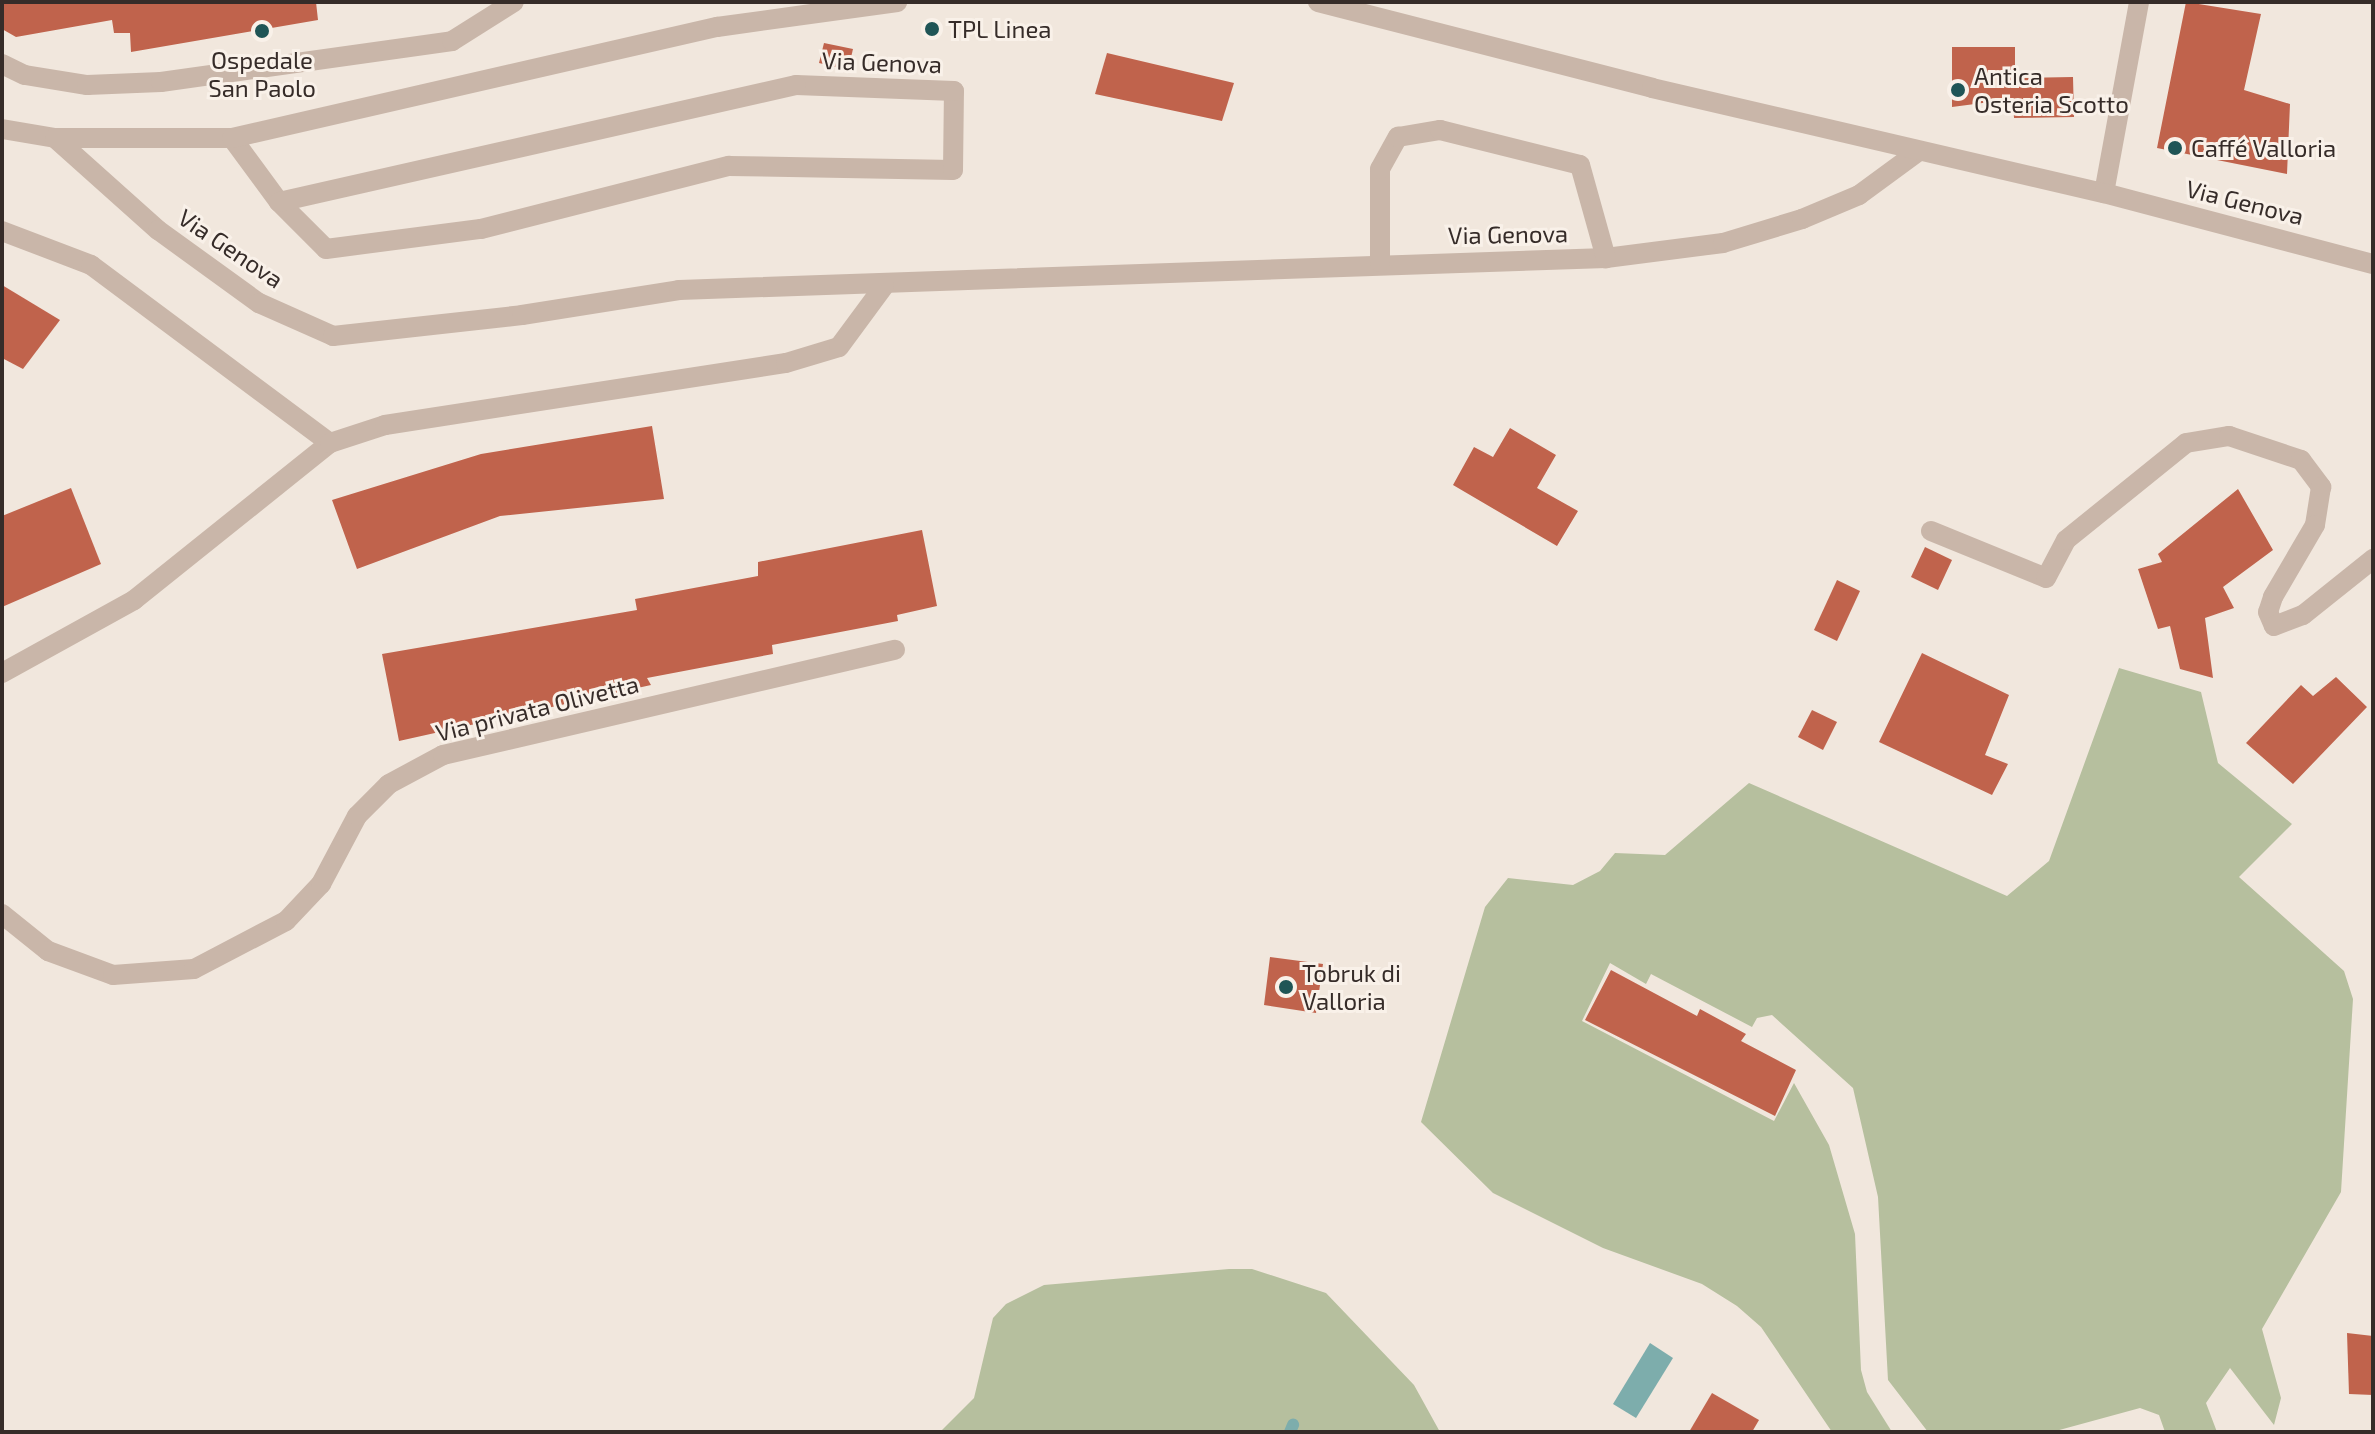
<!DOCTYPE html>
<meta charset="utf-8">
<style>
body{margin:0}
#map{position:relative;width:2375px;height:1434px;overflow:hidden;background:#f1e7dd;font-family:"Exo 2",sans-serif}
div>[style]{position:absolute}
.green>*{inset:0;background:#b6bf9e}
.water>*{inset:0;background:#7dadac}
.stream>*{height:12px;margin:-6px;padding:0 6px;transform-origin:6px;border-radius:6px;background:#7dadac}
.building>*{inset:0;background:#c0634c}
.service>*{height:20px;margin:-10px;padding:0 10px;transform-origin:10px;border-radius:10px;background:#c9b6a9}
.minor>*{height:20px;margin:-10px;padding:0 10px;transform-origin:10px;border-radius:10px;background:#c9b6a9}
.tertiary>*{height:20px;margin:-10px;padding:0 10px;transform-origin:10px;border-radius:10px;background:#c9b6a9}
.dots>*{width:22px;height:22px;translate:-50% -50%;box-sizing:border-box;border:4px solid #f9f1e9;border-radius:50%}
span{translate:-50% -50%;white-space:nowrap;text-align:center;line-height:1.15;-webkit-text-stroke:6px #f9f1e9;paint-order:stroke}
.poi-label{font-size:24px;color:#362c29}
.left{translate:0 -50%;text-align:left}
.street-label{font-size:24px;color:#362c29}
.frame{position:absolute;inset:0;border:4px solid #362c29;pointer-events:none}
</style>
<div id="map">
<div class="green">
<div style="clip-path:polygon(2119px 668px,2201px 692px,2218px 763px,2292px 824px,2239px 877px,2344px 971px,2353px 999px,2341px 1192px,2262px 1329px,2281px 1398px,2274px 1425px,2230px 1368px,2206px 1403px,2217px 1432px,2165px 1432px,2159px 1415px,2140px 1408px,2052px 1432px,1928px 1432px,1888px 1380px,1878px 1197px,1853px 1088px,1772px 1015px,1757px 1018px,1752px 1027px,1651px 974px,1646px 984px,1610px 963px,1582px 1021px,1774px 1121px,1794px 1083px,1829px 1145px,1855px 1234px,1861px 1370px,1867px 1392px,1892px 1432px,1832px 1432px,1761px 1327px,1737px 1306px,1702px 1284px,1603px 1248px,1493px 1193px,1421px 1122px,1485px 907px,1508px 878px,1573px 885px,1600px 871px,1615px 853px,1665px 855px,1749px 783px,2007px 896px,2049px 861px)"></div>
<div style="clip-path:polygon(1229px 1269px,1252px 1269px,1326px 1293px,1414px 1385px,1440px 1432px,940px 1432px,974px 1398px,993px 1318px,1006px 1304px,1044px 1285px)"></div>
</div>
<div class="water">
<div style="clip-path:polygon(1650px 1343px,1673px 1358px,1636px 1418px,1613px 1404px)"></div>
</div>
<div class="stream">
<div style="left:1290px;top:1432px;width:8px;rotate:-67deg"></div>
</div>
<div class="building">
<div style="clip-path:polygon(2px 2px,316px 2px,318px 20px,131px 52px,130px 33px,114px 33px,112px 20px,16px 37px,2px 29px)"></div>
<div style="clip-path:polygon(2186px 2px,2261px 14px,2244px 90px,2290px 104px,2287px 174px,2157px 148px)"></div>
<div style="clip-path:polygon(824px 43px,853px 49px,848px 70px,819px 63px)"></div>
<div style="clip-path:polygon(1952px 47px,2015px 47px,2015px 78px,2073px 77px,2074px 117px,2014px 118px,2013px 99px,1952px 107px)"></div>
<div style="clip-path:polygon(1107px 53px,1234px 83px,1222px 121px,1095px 94px)"></div>
<div style="clip-path:polygon(2px 285px,60px 320px,23px 369px,2px 358px)"></div>
<div style="clip-path:polygon(652px 426px,664px 499px,500px 516px,357px 569px,332px 500px,481px 454px)"></div>
<div style="clip-path:polygon(1510px 428px,1556px 455px,1537px 488px,1578px 511px,1557px 546px,1453px 485px,1474px 447px,1493px 457px)"></div>
<div style="clip-path:polygon(71px 488px,101px 564px,2px 607px,2px 516px)"></div>
<div style="clip-path:polygon(2238px 489px,2273px 550px,2223px 587px,2234px 608px,2205px 618px,2213px 678px,2180px 669px,2170px 626px,2158px 629px,2138px 569px,2162px 562px,2158px 554px)"></div>
<div style="clip-path:polygon(922px 530px,937px 606px,897px 615px,898px 621px,772px 645px,773px 654px,647px 678px,651px 685px,399px 741px,382px 654px,637px 610px,635px 599px,758px 576px,758px 562px)"></div>
<div style="clip-path:polygon(1925px 547px,1952px 560px,1938px 590px,1911px 577px)"></div>
<div style="clip-path:polygon(1837px 580px,1860px 591px,1837px 641px,1814px 630px)"></div>
<div style="clip-path:polygon(1922px 653px,2009px 695px,1985px 755px,2008px 764px,1992px 795px,1879px 742px)"></div>
<div style="clip-path:polygon(2336px 677px,2367px 707px,2293px 784px,2246px 743px,2301px 685px,2313px 696px)"></div>
<div style="clip-path:polygon(1812px 710px,1837px 722px,1823px 750px,1798px 737px)"></div>
<div style="clip-path:polygon(1270px 957px,1323px 964px,1316px 1013px,1264px 1005px)"></div>
<div style="clip-path:polygon(1611px 970px,1697px 1016px,1700px 1009px,1746px 1034px,1741px 1041px,1796px 1070px,1775px 1116px,1585px 1020px)"></div>
<div style="clip-path:polygon(2347px 1333px,2373px 1336px,2373px 1395px,2349px 1394px)"></div>
<div style="clip-path:polygon(1712px 1393px,1759px 1420px,1752px 1432px,1689px 1432px)"></div>
</div>
<div class="service">
<div style="left:2px;top:64px;width:25px;rotate:26deg"></div>
<div style="left:25px;top:75px;width:63px;rotate:9.2deg"></div>
<div style="left:87px;top:85px;width:74px;rotate:-2.3deg"></div>
<div style="left:161px;top:82px;width:294px;rotate:-8deg"></div>
<div style="left:452px;top:41px;width:73px;rotate:-32.2deg"></div>
<div style="left:55px;top:138px;width:138px;rotate:41.8deg"></div>
<div style="left:158px;top:230px;width:125px;rotate:35.9deg"></div>
<div style="left:259px;top:303px;width:81px;rotate:24deg"></div>
<div style="left:333px;top:336px;width:190px;rotate:-6.3deg"></div>
<div style="left:522px;top:315px;width:159px;rotate:-9deg"></div>
<div style="left:679px;top:290px;width:928px;rotate:-1.98deg"></div>
<div style="left:1606px;top:258px;width:118px;rotate:-7.3deg"></div>
<div style="left:1723px;top:243px;width:83px;rotate:-16.9deg"></div>
<div style="left:1802px;top:219px;width:62px;rotate:-22.8deg"></div>
<div style="left:1859px;top:195px;width:74px;rotate:-36.3deg"></div>
<div style="left:232px;top:138px;width:79px;rotate:53.7deg"></div>
<div style="left:279px;top:202px;width:66px;rotate:45deg"></div>
<div style="left:326px;top:249px;width:156px;rotate:-7.4deg"></div>
<div style="left:481px;top:229px;width:256px;rotate:-14.3deg"></div>
<div style="left:729px;top:166px;width:224px;rotate:1deg"></div>
<div style="left:953px;top:170px;width:79px;rotate:-89.3deg"></div>
<div style="left:954px;top:91px;width:158px;rotate:-177.8deg"></div>
<div style="left:796px;top:85px;width:530px;rotate:167.25deg"></div>
<div style="left:1380px;top:262px;width:93px;rotate:-90deg"></div>
<div style="left:1380px;top:169px;width:37px;rotate:-61deg"></div>
<div style="left:1398px;top:137px;width:43px;rotate:-9.5deg"></div>
<div style="left:1440px;top:130px;width:144px;rotate:14deg"></div>
<div style="left:1580px;top:165px;width:97px;rotate:74.4deg"></div>
</div>
<div class="minor">
<div style="left:2104px;top:193px;width:194px;rotate:-79.6deg"></div>
<div style="left:2px;top:231px;width:95px;rotate:20.9deg"></div>
<div style="left:91px;top:265px;width:298px;rotate:36.7deg"></div>
<div style="left:1931px;top:531px;width:124px;rotate:22.2deg"></div>
<div style="left:2046px;top:578px;width:43px;rotate:-62.2deg"></div>
<div style="left:2066px;top:540px;width:154px;rotate:-38.9deg"></div>
<div style="left:2186px;top:443px;width:44px;rotate:-9.2deg"></div>
<div style="left:2229px;top:436px;width:76px;rotate:18.4deg"></div>
<div style="left:2301px;top:460px;width:34px;rotate:53deg"></div>
<div style="left:2321px;top:487px;width:38px;rotate:99deg"></div>
<div style="left:2315px;top:525px;width:83px;rotate:120.3deg"></div>
<div style="left:2273px;top:597px;width:16px;rotate:108deg"></div>
<div style="left:2268px;top:612px;width:15px;rotate:67deg"></div>
<div style="left:2274px;top:626px;width:31px;rotate:-21deg"></div>
<div style="left:2303px;top:615px;width:90px;rotate:-38.7deg"></div>
<div style="left:2px;top:673px;width:151px;rotate:-28.9deg"></div>
<div style="left:134px;top:600px;width:251px;rotate:-38.7deg"></div>
<div style="left:330px;top:443px;width:58px;rotate:-18.1deg"></div>
<div style="left:385px;top:425px;width:406px;rotate:-8.8deg"></div>
<div style="left:786px;top:363px;width:55px;rotate:-16.8deg"></div>
<div style="left:839px;top:347px;width:76px;rotate:-53.6deg"></div>
<div style="left:2px;top:914px;width:59px;rotate:38.8deg"></div>
<div style="left:48px;top:951px;width:69px;rotate:20.3deg"></div>
<div style="left:113px;top:975px;width:81px;rotate:-4.2deg"></div>
<div style="left:194px;top:969px;width:104px;rotate:-27.6deg"></div>
<div style="left:286px;top:921px;width:51px;rotate:-46.6deg"></div>
<div style="left:321px;top:884px;width:77px;rotate:-62.1deg"></div>
<div style="left:357px;top:816px;width:45px;rotate:-45deg"></div>
<div style="left:389px;top:784px;width:61px;rotate:-28.2deg"></div>
<div style="left:443px;top:755px;width:464px;rotate:-13.1deg"></div>
</div>
<div class="tertiary">
<div style="left:1318px;top:2px;width:345px;rotate:14.4deg"></div>
<div style="left:1652px;top:88px;width:464px;rotate:13.1deg"></div>
<div style="left:2104px;top:193px;width:278px;rotate:14.8deg"></div>
<div style="left:2px;top:129px;width:54px;rotate:9.6deg"></div>
<div style="left:55px;top:138px;width:177px"></div>
<div style="left:232px;top:138px;width:498px;rotate:-12.9deg"></div>
<div style="left:717px;top:27px;width:182px;rotate:-7.9deg"></div>
</div>
<div class="dots">
<div style="left:932px;top:29px;background:#205556"></div>
<div style="left:262px;top:31px;background:#205556"></div>
<div style="left:1958px;top:90px;background:#205556"></div>
<div style="left:2175px;top:148px;background:#205556"></div>
<div style="left:1286px;top:987px;background:#205556"></div>
</div>
<div class="poi-label">
<span class="left" style="left:948px;top:29px">TPL Linea</span>
<span style="left:262px;top:74px">Ospedale<br>San Paolo</span>
<span class="left" style="left:1974px;top:90px">Antica<br>Osteria Scotto</span>
<span class="left" style="left:2191px;top:148px">Caffé Valloria</span>
<span class="left" style="left:1302px;top:987px">Tobruk di<br>Valloria</span>
</div>
<div class="street-label">
<span style="left:882px;top:62px;rotate:2deg">Via Genova</span>
<span style="left:2245px;top:202px;rotate:14deg">Via Genova</span>
<span style="left:1508px;top:234px;rotate:-1deg">Via Genova</span>
<span style="left:231px;top:248px;rotate:34deg">Via Genova</span>
<span style="left:537px;top:708px;rotate:-14deg">Via privata Olivetta</span>
</div>
<div class="frame"></div>
</div>
